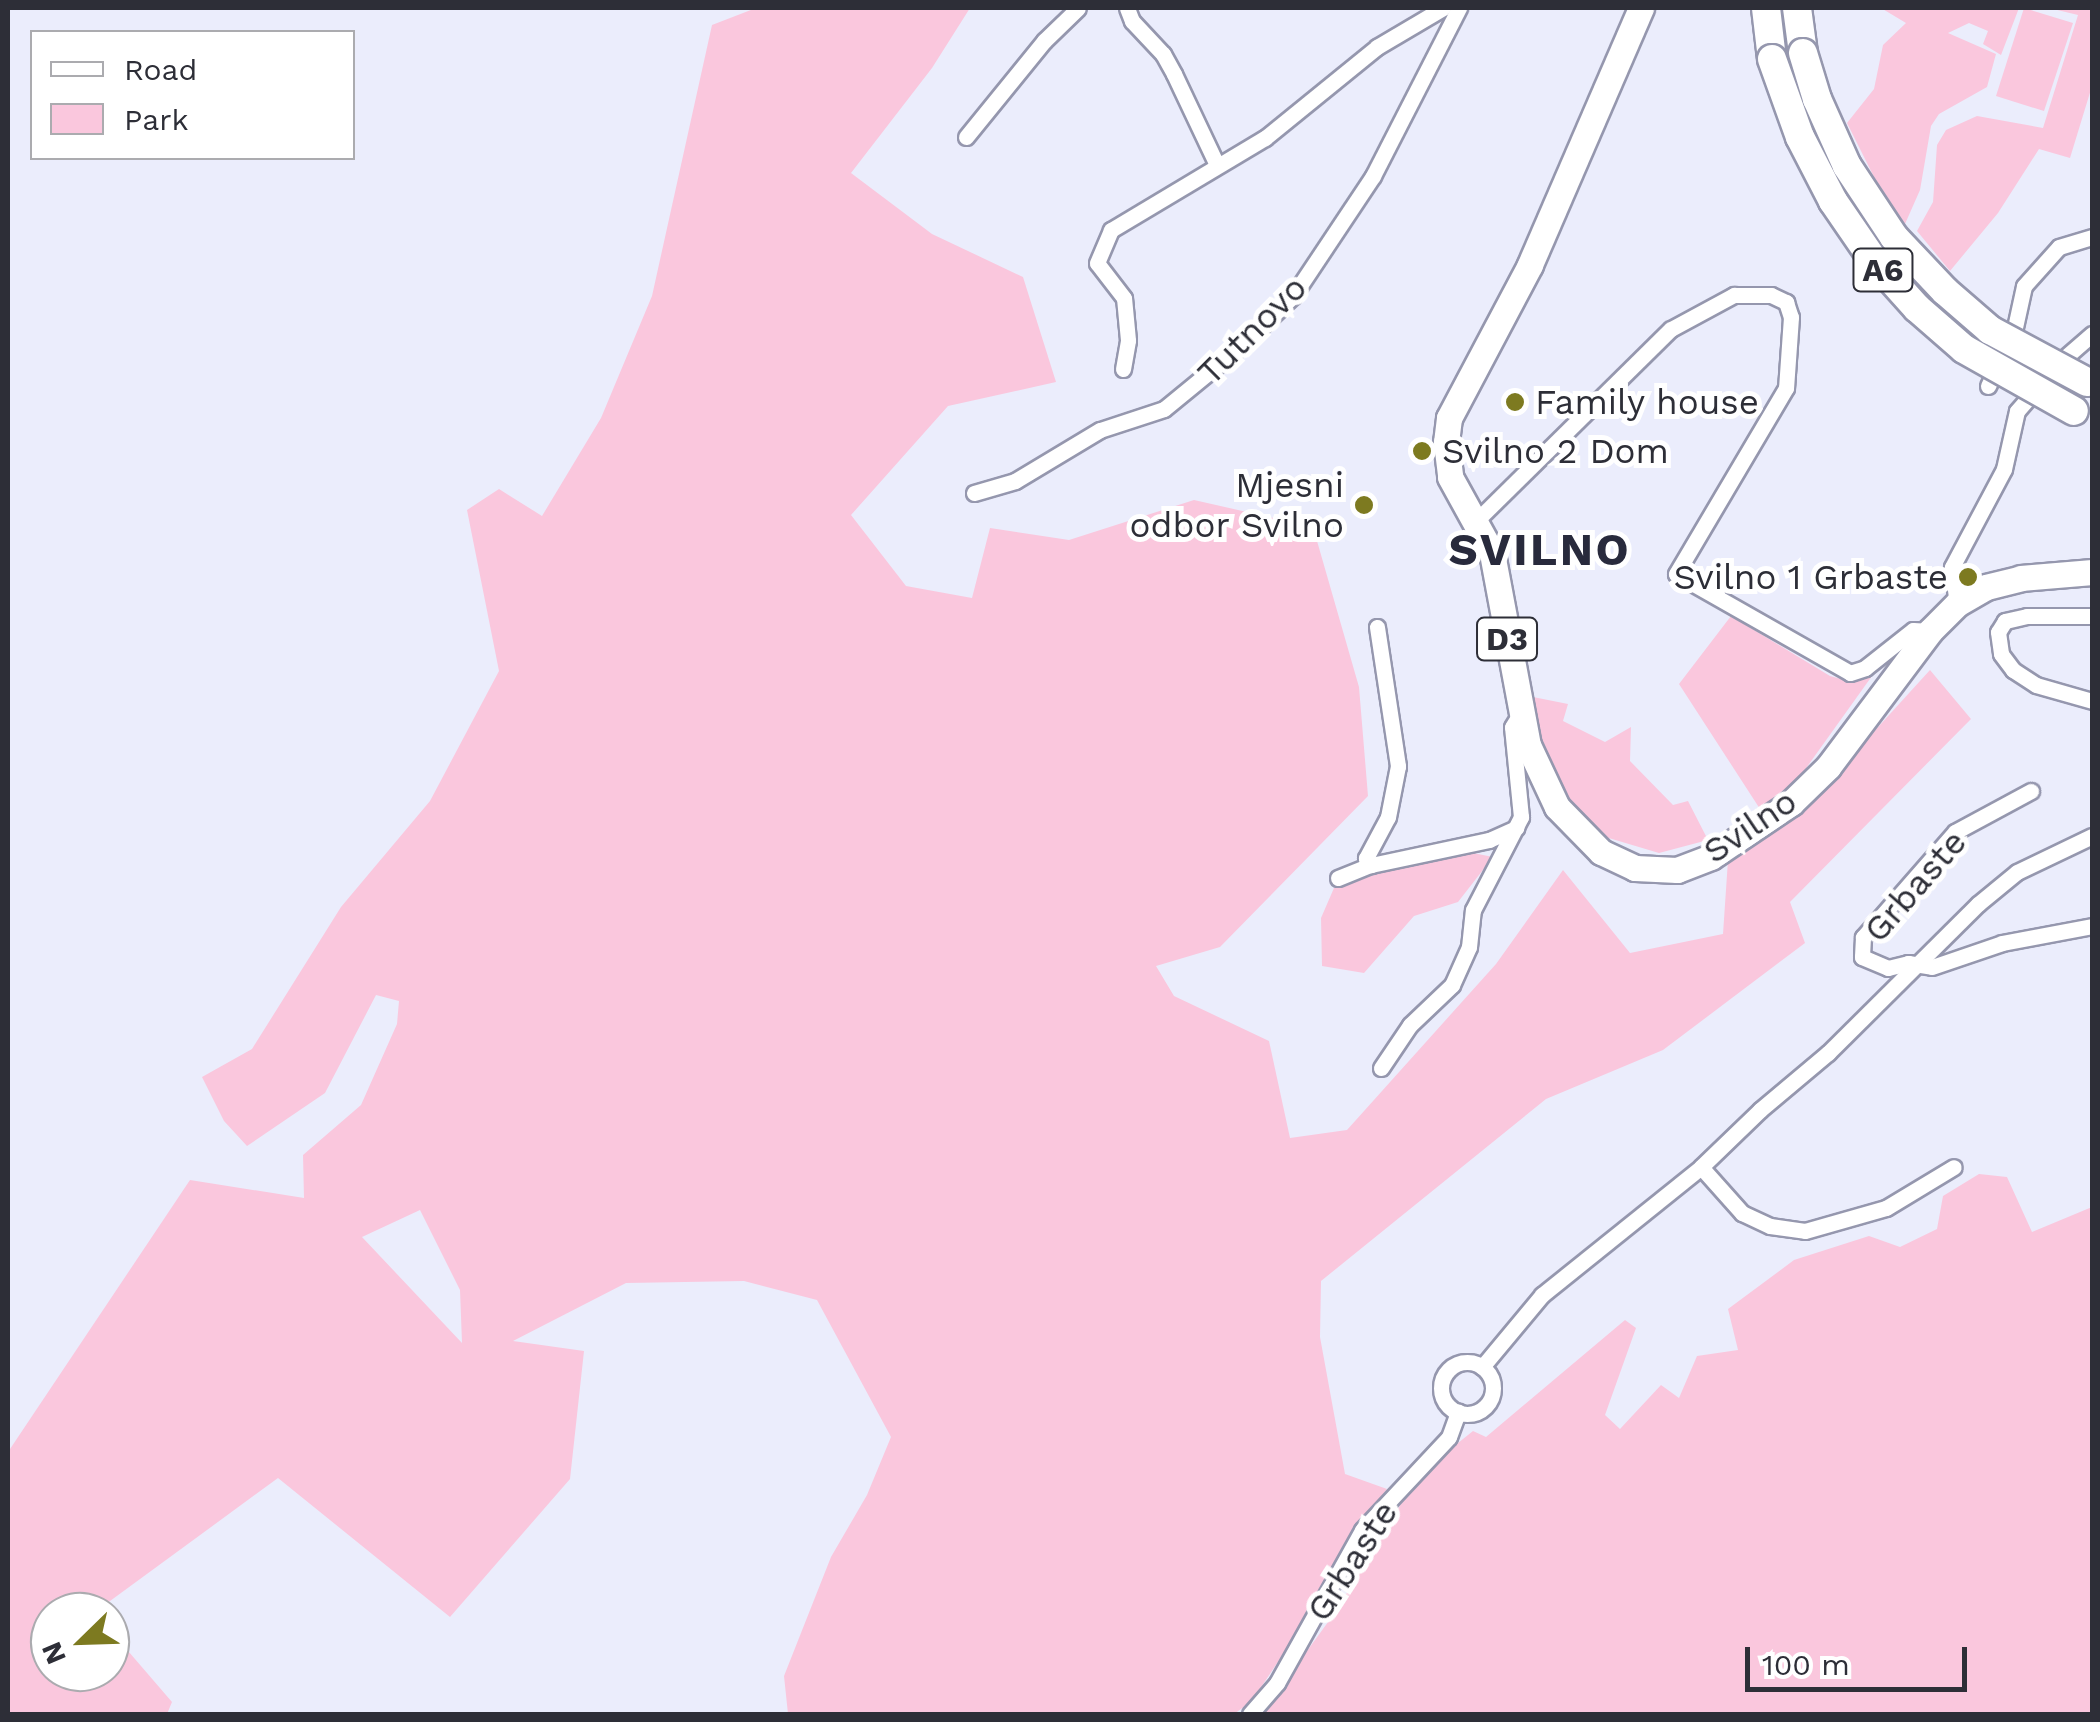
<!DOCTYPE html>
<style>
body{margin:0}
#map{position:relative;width:2100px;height:1722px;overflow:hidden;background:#ebedfc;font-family:"Work Sans",sans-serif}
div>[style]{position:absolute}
.green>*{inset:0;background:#fac7dd}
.roads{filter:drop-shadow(2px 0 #9597ae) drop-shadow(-2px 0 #9597ae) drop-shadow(0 2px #9597ae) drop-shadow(0 -2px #9597ae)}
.street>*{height:15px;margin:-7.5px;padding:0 7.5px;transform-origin:7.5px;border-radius:7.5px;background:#fff}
.street>.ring{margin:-7.5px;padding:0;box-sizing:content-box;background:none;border:15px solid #fff;border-radius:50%}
.primary>*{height:25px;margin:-12.5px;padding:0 12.5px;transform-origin:12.5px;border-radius:12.5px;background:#fff}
.highway>*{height:28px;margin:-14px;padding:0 14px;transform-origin:14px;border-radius:14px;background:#fff}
.bridges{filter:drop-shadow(2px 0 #9597ae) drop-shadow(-2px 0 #9597ae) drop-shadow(0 2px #9597ae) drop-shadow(0 -2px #9597ae)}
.highway-bridge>*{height:28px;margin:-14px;padding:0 14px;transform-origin:14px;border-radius:14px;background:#fff}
.dots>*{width:28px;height:28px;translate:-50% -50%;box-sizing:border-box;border:5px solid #fff;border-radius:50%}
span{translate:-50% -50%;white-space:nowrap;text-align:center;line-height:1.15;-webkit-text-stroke:10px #fff;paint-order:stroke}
.shield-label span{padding:2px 8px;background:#fff;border:2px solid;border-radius:8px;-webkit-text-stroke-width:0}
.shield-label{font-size:32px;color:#2d2e37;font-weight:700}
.street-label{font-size:35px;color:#2d2e37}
.poi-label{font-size:35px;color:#2d2e37}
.left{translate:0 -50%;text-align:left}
.right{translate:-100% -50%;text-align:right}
.district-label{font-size:45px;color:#282a3c;font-weight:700;letter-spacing:2.5px}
.frame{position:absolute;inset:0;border:10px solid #2d2e37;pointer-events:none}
.legend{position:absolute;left:30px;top:30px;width:325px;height:130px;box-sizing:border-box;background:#fff;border:2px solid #ababaf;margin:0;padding:12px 18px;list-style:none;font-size:30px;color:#2d2e37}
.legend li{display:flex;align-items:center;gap:20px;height:50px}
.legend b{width:50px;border:2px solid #ababaf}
.north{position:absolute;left:30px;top:1592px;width:100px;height:100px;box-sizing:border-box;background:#fff;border:2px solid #ababaf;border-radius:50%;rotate:247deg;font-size:28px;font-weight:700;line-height:40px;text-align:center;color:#2d2e37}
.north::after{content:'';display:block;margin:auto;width:35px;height:45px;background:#7d7a20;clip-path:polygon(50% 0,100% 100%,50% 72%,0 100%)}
.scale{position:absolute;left:1745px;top:1647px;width:222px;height:45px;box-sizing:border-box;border:5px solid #2d2e37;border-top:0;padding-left:12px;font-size:30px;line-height:35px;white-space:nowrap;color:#2d2e37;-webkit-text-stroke:8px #fff;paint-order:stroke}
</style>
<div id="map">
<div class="green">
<div style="clip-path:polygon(evenodd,756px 8px,970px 8px,932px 68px,851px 173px,932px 234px,1023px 277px,1056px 382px,948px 406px,851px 515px,906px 586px,972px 598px,990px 528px,1069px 540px,1194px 500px,1313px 527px,1359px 687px,1368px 796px,1220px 947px,1156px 966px,1174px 996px,1269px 1041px,1290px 1138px,1347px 1130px,1496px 964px,1563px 870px,1630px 953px,1723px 934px,1728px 860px,1799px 814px,1930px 670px,1971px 719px,1790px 902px,1805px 943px,1663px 1050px,1546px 1099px,1321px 1281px,1320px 1337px,1345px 1474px,1387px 1489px,1355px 1531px,1299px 1630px,1252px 1701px,1234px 1714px,788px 1714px,784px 1676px,831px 1557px,867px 1495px,891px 1437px,817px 1300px,744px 1281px,626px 1283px,513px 1341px,584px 1351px,570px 1479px,450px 1617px,278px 1478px,95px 1612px,50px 1612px,50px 1672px,110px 1672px,110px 1630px,172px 1702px,167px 1714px,8px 1714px,8px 1452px,190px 1180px,304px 1198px,303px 1155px,361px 1105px,397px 1024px,399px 1001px,376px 995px,325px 1093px,247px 1146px,224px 1121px,202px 1077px,252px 1049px,341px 907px,430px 801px,499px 671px,467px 510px,499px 489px,542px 516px,601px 418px,652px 296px,712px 25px,756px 8px,420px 1210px,460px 1290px,462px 1343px,362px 1237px,420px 1210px)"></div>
<div style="clip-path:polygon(1881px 8px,2019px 8px,2001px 55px,1983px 44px,1988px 31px,1969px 23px,1948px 33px,1996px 54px,1987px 87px,1939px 114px,1931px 126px,1920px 190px,1905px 224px,1874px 177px,1847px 123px,1874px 89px,1883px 45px,1906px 23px)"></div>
<div style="clip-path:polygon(2024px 8px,2073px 23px,2044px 111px,1996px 96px)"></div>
<div style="clip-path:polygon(2049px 8px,2092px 8px,2092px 86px,2070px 158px,2039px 149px,1998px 213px,1950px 271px,1917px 231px,1933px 202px,1937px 145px,1946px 130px,1977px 116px,2043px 128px,2078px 15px)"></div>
<div style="clip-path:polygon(1731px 616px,1830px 676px,1852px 682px,1872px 676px,1799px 778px,1760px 809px,1679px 684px)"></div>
<div style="clip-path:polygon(1533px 697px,1568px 704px,1563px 721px,1605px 742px,1631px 727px,1630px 761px,1673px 805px,1688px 801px,1708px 840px,1659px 853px,1602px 836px,1559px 787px,1534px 719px)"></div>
<div style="clip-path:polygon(1468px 852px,1493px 857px,1458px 902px,1414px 916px,1364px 973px,1322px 966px,1321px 918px,1334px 888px,1394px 868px)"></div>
<div style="clip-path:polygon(1979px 1174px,2007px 1177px,2032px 1232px,2092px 1207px,2092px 1714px,1261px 1714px,1339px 1607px,1379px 1534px,1407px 1496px,1458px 1443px,1473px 1431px,1486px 1437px,1625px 1320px,1636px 1328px,1605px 1415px,1620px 1429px,1661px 1385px,1679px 1398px,1697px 1356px,1738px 1350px,1728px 1309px,1794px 1260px,1869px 1236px,1900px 1247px,1937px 1229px,1943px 1196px)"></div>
</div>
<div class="roads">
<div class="street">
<div style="left:1127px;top:8px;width:14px;rotate:69deg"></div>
<div style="left:1132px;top:21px;width:45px;rotate:46.8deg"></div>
<div style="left:1163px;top:54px;width:23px;rotate:61deg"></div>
<div style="left:1174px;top:74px;width:101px;rotate:64.7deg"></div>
<div style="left:966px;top:137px;width:124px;rotate:-50.9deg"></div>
<div style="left:1044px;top:41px;width:47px;rotate:-44.1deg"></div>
<div style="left:1123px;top:369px;width:29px;rotate:-80deg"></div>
<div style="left:1128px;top:340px;width:42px;rotate:-95.4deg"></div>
<div style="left:1124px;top:298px;width:44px;rotate:-127.6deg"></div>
<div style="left:1097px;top:263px;width:36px;rotate:-67deg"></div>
<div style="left:1111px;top:230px;width:179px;rotate:-30.9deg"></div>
<div style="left:1265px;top:138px;width:144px;rotate:-39.1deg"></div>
<div style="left:1377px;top:47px;width:77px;rotate:-30.6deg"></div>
<div style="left:1988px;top:386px;width:60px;rotate:-64.3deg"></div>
<div style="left:2014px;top:332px;width:47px;rotate:-77.7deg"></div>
<div style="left:2024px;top:286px;width:52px;rotate:-48.1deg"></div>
<div style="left:2059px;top:247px;width:34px;rotate:-17deg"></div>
<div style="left:974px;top:493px;width:43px;rotate:-16.3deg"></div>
<div style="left:1015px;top:481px;width:99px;rotate:-31deg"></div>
<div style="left:1100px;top:430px;width:67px;rotate:-18.2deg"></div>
<div style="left:1164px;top:409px;width:99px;rotate:-39.3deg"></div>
<div style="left:1241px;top:346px;width:72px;rotate:-43.9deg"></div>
<div style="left:1293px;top:296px;width:144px;rotate:-56.3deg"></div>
<div style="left:1373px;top:176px;width:189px;rotate:-62.9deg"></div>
<div style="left:1474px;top:523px;width:276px;rotate:-44.6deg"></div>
<div style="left:1671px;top:329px;width:72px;rotate:-28.4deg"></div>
<div style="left:1734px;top:295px;width:37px"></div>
<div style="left:1771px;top:295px;width:17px;rotate:25deg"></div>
<div style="left:1786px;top:302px;width:16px;rotate:72deg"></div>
<div style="left:1791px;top:317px;width:71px;rotate:94deg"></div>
<div style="left:1786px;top:388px;width:216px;rotate:120.6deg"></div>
<div style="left:1676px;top:574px;width:200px;rotate:29.6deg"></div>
<div style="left:1850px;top:673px;width:16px;rotate:-18deg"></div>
<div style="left:1865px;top:668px;width:61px;rotate:-38.4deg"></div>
<div style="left:1913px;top:630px;width:17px;rotate:3deg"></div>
<div style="left:1957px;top:604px;width:37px;rotate:-98deg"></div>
<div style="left:1952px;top:567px;width:111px;rotate:-62deg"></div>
<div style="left:2004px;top:469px;width:59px;rotate:-77.4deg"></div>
<div style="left:2017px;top:411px;width:67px;rotate:-48.7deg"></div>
<div style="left:2061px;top:361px;width:41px;rotate:-41.1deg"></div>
<div style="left:2092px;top:616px;width:65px;rotate:180deg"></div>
<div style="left:2027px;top:616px;width:23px;rotate:167deg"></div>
<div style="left:2005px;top:621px;width:13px;rotate:122deg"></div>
<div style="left:1998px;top:632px;width:22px;rotate:82deg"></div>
<div style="left:2001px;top:654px;width:20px;rotate:53deg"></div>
<div style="left:2013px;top:670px;width:27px;rotate:33deg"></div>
<div style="left:2036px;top:685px;width:58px;rotate:15.9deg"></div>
<div style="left:1377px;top:627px;width:141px;rotate:81.4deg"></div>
<div style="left:1398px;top:766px;width:52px;rotate:101.1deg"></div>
<div style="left:1388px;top:817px;width:47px;rotate:118.2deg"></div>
<div style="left:1366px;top:858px;width:9px;rotate:54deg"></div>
<div style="left:1371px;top:865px;width:121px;rotate:-12deg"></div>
<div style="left:1489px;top:840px;width:30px;rotate:-24deg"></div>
<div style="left:2031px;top:791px;width:86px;rotate:151.7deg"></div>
<div style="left:1955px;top:832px;width:140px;rotate:131.2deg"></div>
<div style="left:1863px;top:937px;width:20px;rotate:93deg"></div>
<div style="left:1862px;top:957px;width:28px;rotate:23deg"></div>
<div style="left:1888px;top:968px;width:21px;rotate:-14deg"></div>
<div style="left:1908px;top:963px;width:24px;rotate:9deg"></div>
<div style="left:1932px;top:967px;width:74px;rotate:-18.9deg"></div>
<div style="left:2002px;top:943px;width:92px;rotate:-10.7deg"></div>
<div style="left:1338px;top:878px;width:35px;rotate:-22deg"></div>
<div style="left:1381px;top:1068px;width:52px;rotate:-56deg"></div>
<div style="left:1410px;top:1025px;width:58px;rotate:-43.6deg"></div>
<div style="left:1452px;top:985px;width:42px;rotate:-65.9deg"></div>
<div style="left:1469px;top:947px;width:37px;rotate:-84deg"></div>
<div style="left:1473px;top:910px;width:105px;rotate:-62.7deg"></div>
<div style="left:1521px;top:817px;width:90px;rotate:-95.7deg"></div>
<div style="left:1512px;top:727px;width:15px;rotate:-58deg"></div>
<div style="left:1701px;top:1167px;width:62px;rotate:48.3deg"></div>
<div style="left:1742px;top:1213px;width:31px;rotate:25deg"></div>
<div style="left:1770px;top:1226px;width:35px;rotate:8deg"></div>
<div style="left:1805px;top:1231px;width:84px;rotate:-15.9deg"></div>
<div style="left:1886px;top:1208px;width:79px;rotate:-31.1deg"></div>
<div class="ring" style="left:1441px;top:1362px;width:37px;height:37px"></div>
<div style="left:1482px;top:1367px;width:94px;rotate:-50.2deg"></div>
<div style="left:1542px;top:1295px;width:204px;rotate:-38.8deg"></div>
<div style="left:1701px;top:1167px;width:82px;rotate:-44deg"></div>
<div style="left:1760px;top:1110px;width:89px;rotate:-40deg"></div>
<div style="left:1828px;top:1053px;width:211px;rotate:-44.8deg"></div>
<div style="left:1978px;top:904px;width:50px;rotate:-39.4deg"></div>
<div style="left:2017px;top:872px;width:83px;rotate:-25.6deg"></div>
<div style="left:1250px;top:1714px;width:41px;rotate:-48.9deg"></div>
<div style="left:1277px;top:1683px;width:175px;rotate:-60.9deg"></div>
<div style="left:1362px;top:1530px;width:127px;rotate:-46.9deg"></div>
<div style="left:1449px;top:1437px;width:27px;rotate:-70deg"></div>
</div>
<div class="primary">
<div style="left:1641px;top:8px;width:280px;rotate:113.4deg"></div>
<div style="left:1530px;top:265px;width:173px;rotate:117.9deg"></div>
<div style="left:1449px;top:418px;width:24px;rotate:97deg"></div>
<div style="left:1446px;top:442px;width:35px;rotate:83deg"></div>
<div style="left:1450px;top:477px;width:87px;rotate:61.1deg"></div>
<div style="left:1492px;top:553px;width:195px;rotate:79.4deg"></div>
<div style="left:1528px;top:745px;width:68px;rotate:64.9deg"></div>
<div style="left:1557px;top:807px;width:63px;rotate:45.6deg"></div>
<div style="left:1601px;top:852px;width:38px;rotate:25deg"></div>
<div style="left:1635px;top:868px;width:42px;rotate:2.7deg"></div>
<div style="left:1677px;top:870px;width:36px;rotate:-21deg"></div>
<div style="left:1711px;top:857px;width:97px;rotate:-34deg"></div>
<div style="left:1791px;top:803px;width:52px;rotate:-44.2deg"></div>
<div style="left:1828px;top:767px;width:170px;rotate:-53.1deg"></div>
<div style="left:1930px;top:631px;width:38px;rotate:-45deg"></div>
<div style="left:1957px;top:604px;width:34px;rotate:-30deg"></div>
<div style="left:1986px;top:587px;width:36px;rotate:-14deg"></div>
<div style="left:2021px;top:578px;width:71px;rotate:-4.8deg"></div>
</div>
<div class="highway">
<div style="left:1766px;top:8px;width:51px;rotate:83.3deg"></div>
<div style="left:1797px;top:8px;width:45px;rotate:82.4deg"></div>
</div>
</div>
<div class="bridges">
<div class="highway-bridge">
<div style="left:1803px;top:53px;width:48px;rotate:73.1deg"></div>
<div style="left:1817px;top:99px;width:73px;rotate:65.9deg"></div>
<div style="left:1847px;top:166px;width:85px;rotate:56.5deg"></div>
<div style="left:1894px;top:237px;width:74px;rotate:46.6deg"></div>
<div style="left:1945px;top:291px;width:60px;rotate:40.9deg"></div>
<div style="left:1990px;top:330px;width:110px;rotate:28.2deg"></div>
<div style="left:1772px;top:59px;width:83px;rotate:70.3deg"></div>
<div style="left:1800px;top:137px;width:72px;rotate:62.7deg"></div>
<div style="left:1833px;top:201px;width:69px;rotate:55.6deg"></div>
<div style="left:1872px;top:258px;width:67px;rotate:48deg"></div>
<div style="left:1917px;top:308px;width:62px;rotate:41.1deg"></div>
<div style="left:1964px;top:349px;width:126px;rotate:29.4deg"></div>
</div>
</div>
<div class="dots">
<div style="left:1515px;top:402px;background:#7d7a20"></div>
<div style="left:1422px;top:451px;background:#7d7a20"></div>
<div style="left:1364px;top:505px;background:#7d7a20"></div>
<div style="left:1968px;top:577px;background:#7d7a20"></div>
</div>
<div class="shield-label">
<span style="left:1883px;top:270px">A6</span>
<span style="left:1507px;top:639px">D3</span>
</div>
<div class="street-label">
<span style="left:1252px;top:330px;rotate:-45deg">Tutnovo</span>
<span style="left:1750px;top:826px;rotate:-34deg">Svilno</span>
<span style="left:1915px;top:886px;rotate:-49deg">Grbaste</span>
<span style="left:1352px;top:1561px;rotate:-57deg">Grbaste</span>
</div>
<div class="poi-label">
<span class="left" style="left:1535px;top:402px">Family house</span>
<span class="left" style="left:1442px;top:451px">Svilno 2 Dom</span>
<span class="right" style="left:1344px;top:505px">Mjesni<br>odbor Svilno</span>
<span class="right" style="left:1948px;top:577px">Svilno 1 Grbaste</span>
</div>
<div class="district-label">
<span style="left:1540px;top:550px">SVILNO</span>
</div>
<div class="frame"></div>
<ul class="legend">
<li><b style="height:12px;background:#fff"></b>Road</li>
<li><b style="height:28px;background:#fac7dd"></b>Park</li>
</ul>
<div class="north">N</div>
<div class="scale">100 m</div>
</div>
